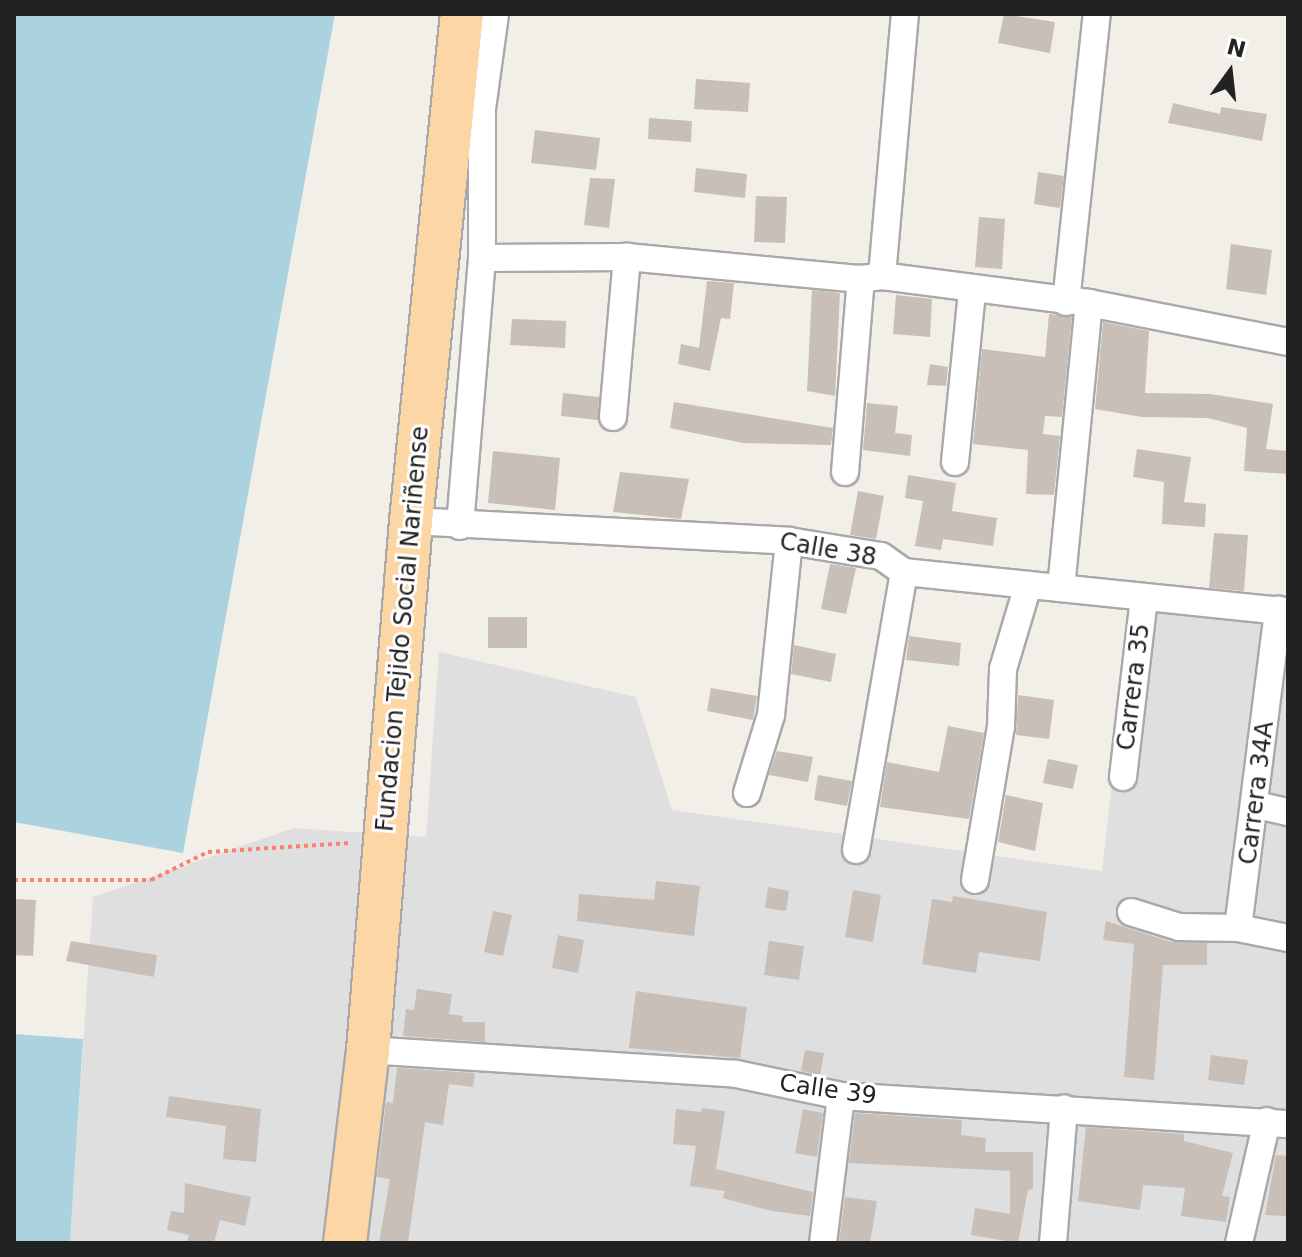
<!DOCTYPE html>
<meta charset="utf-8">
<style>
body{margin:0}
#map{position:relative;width:1302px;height:1257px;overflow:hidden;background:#f2efe9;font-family:"DejaVu Sans",sans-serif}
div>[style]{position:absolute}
.residential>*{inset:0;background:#e0dfdf}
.water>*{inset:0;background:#aad3df}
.building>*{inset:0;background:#c7bfb8}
.path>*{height:4px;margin-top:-2px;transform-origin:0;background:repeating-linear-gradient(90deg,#fa8072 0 4px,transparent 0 8px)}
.roads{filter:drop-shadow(2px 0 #a9a9a9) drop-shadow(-2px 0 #a9a9a9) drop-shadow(0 2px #a9a9a9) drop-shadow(0 -2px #a9a9a9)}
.street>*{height:26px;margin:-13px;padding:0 13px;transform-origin:13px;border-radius:13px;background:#fff}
.primary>*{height:42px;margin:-21px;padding:0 21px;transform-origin:21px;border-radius:21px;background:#fcd6a4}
span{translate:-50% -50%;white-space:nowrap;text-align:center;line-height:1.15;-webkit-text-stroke:6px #fff;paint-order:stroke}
.street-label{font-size:24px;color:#222}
.frame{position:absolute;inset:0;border:16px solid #222;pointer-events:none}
.north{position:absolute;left:1190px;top:32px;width:80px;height:80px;-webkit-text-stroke:6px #fff;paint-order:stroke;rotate:15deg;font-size:22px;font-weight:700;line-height:32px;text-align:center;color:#222}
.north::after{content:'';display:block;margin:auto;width:28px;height:36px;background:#222;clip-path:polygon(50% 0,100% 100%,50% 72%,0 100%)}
</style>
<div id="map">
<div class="residential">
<div style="clip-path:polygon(1134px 589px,1288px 604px,1288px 1243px,70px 1243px,93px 897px,294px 828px,426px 837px,439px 652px,636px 697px,672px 810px,1102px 871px)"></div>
</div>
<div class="water">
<div style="clip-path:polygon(14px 14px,335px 14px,183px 853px,14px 822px)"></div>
<div style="clip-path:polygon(14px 1034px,83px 1039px,70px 1243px,14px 1243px)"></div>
</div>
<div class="building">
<div style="clip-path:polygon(1004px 14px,1055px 22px,1050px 53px,998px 43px)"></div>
<div style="clip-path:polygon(696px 79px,750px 83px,748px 112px,694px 109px)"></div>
<div style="clip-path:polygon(1173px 103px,1220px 114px,1221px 107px,1267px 114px,1262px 141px,1168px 123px)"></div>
<div style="clip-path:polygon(649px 118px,692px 121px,691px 142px,648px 139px)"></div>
<div style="clip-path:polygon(535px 130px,600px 138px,596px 170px,531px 163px)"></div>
<div style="clip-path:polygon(696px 168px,747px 174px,745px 198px,694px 192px)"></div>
<div style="clip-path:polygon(1038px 172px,1064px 176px,1060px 208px,1034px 204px)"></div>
<div style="clip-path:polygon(590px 178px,615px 179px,609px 228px,584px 225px)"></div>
<div style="clip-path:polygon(756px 196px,787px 197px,785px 243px,754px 242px)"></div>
<div style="clip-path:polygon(979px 217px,1005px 219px,1002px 269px,975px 267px)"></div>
<div style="clip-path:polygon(1231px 244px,1272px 250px,1266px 295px,1226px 289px)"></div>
<div style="clip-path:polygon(707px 281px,734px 283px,730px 319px,721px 318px,710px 371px,678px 364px,681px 344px,699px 348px)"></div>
<div style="clip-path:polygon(812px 290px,840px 293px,835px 396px,807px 391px)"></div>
<div style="clip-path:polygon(896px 295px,932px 299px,930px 337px,893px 334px)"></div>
<div style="clip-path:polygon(1049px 314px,1072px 317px,1062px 417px,1045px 416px,1043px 434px,1060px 436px,1054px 495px,1026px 494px,1028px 450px,973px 444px,982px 349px,1045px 357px)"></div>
<div style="clip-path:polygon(512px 319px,566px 321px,565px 348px,510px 345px)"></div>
<div style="clip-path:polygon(1103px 322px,1149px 331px,1145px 393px,1210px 394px,1273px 404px,1266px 449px,1288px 451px,1288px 474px,1244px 471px,1247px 428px,1208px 418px,1142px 417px,1095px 409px)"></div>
<div style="clip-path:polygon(930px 364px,948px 367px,946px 386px,927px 385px)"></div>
<div style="clip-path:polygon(563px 393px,599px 397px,598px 420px,561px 416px)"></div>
<div style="clip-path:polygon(674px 402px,833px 428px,831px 445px,743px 443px,670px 428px)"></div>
<div style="clip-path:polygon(867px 403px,898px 406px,895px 433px,912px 435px,910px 456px,863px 450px)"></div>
<div style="clip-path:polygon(1137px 449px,1191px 457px,1184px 502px,1206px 504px,1205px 527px,1162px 524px,1164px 482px,1133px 477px)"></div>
<div style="clip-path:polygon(493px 451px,560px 458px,555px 510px,488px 503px)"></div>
<div style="clip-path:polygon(620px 472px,689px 479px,681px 519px,613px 512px)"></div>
<div style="clip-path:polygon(908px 475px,956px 483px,952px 511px,997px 518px,993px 546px,943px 539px,941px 550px,915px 546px,923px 501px,905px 498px)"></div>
<div style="clip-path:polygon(858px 491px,884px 496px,876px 539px,850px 535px)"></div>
<div style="clip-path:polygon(1214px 533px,1248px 535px,1244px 591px,1209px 588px)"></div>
<div style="clip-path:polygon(830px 564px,856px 568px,846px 614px,821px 609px)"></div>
<div style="clip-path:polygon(488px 617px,527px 617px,527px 648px,488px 648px)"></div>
<div style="clip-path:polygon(909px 636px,961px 643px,959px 666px,906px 660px)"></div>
<div style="clip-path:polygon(794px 645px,836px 654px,831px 682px,791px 674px)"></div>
<div style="clip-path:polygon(711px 688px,757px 696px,753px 720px,707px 711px)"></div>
<div style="clip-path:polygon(1018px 695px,1054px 700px,1049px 739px,1016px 735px)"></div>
<div style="clip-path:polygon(948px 726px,984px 733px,969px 819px,880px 807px,887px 762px,939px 772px)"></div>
<div style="clip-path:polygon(777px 751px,813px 757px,808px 782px,769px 775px)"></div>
<div style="clip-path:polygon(1048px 759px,1078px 765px,1073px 789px,1043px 783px)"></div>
<div style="clip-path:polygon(818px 775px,852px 781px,847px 806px,814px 800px)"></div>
<div style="clip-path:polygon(1006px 795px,1043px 803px,1035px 851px,998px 842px)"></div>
<div style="clip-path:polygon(656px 881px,700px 886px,694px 936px,577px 921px,579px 894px,654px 900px)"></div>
<div style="clip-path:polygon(768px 887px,789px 891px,786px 911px,765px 908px)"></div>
<div style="clip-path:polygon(853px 890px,881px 895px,873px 942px,845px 937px)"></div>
<div style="clip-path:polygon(953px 896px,1047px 912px,1040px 961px,979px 952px,976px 973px,922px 964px,932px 899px,952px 902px)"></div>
<div style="clip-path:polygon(14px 899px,36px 900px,33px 956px,14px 955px)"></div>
<div style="clip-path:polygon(493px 911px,512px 915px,503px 956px,484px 952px)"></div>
<div style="clip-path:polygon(1106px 921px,1171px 942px,1207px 943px,1207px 965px,1163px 965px,1154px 1080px,1124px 1077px,1134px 944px,1103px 940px)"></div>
<div style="clip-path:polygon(558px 935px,584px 940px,578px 973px,552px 968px)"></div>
<div style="clip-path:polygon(71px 941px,157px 955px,154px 977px,66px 961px)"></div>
<div style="clip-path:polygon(769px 941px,804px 946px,799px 980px,764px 975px)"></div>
<div style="clip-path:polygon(417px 989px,452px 994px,449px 1014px,463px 1016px,462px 1022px,485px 1022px,485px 1042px,403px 1036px,406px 1009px,414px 1010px)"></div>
<div style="clip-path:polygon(636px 991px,747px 1007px,740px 1058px,629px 1048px)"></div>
<div style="clip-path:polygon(805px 1050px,824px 1053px,820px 1075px,801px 1071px)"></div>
<div style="clip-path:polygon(1211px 1055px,1248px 1060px,1244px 1085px,1208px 1080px)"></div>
<div style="clip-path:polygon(397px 1068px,475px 1073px,473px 1087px,449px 1084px,443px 1125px,425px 1122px,408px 1243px,379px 1243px,390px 1179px,377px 1177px,386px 1102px,393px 1103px)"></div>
<div style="clip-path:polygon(169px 1096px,261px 1109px,256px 1162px,223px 1159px,226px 1126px,166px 1117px)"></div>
<div style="clip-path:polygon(702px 1108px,725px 1111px,716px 1169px,813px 1192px,810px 1216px,772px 1211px,723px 1198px,725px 1191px,690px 1186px,696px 1146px,673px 1144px,676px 1109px,701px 1112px)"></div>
<div style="clip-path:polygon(803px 1109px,823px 1113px,817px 1157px,795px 1153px)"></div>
<div style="clip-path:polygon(855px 1113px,962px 1120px,961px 1135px,986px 1138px,985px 1152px,1033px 1152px,1033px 1189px,1028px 1190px,1018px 1243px,971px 1235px,975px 1208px,1010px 1214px,1010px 1171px,849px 1163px)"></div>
<div style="clip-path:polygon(1086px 1127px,1184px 1134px,1184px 1141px,1233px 1153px,1222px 1196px,1230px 1197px,1226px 1222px,1181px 1216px,1185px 1188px,1143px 1185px,1140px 1210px,1078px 1201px)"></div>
<div style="clip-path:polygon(1276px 1155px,1288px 1156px,1288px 1216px,1265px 1215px)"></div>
<div style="clip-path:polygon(185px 1183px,251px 1197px,245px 1226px,220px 1220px,214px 1243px,187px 1243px,189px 1235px,167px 1230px,171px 1211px,184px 1213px)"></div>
<div style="clip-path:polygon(845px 1197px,877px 1201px,870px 1243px,839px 1243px)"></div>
</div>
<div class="path">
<div style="left:14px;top:880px;width:137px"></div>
<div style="left:151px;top:880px;width:64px;rotate:-26.2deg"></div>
<div style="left:208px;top:852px;width:143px;rotate:-3.6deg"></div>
</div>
<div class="roads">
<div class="street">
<div style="left:482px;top:258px;width:145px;rotate:-0.4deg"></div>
<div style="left:627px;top:257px;width:235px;rotate:5.4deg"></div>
<div style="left:861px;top:279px;width:21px;rotate:-8deg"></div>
<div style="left:882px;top:276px;width:209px;rotate:7.4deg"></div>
<div style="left:1089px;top:303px;width:203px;rotate:11.1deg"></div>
<div style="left:882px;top:276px;width:263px;rotate:-85deg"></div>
<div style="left:1066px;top:302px;width:290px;rotate:-83.9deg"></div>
<div style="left:613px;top:417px;width:161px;rotate:-85deg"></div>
<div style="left:955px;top:462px;width:172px;rotate:-84.3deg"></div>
<div style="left:845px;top:472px;width:194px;rotate:-85.3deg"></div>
<div style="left:411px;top:521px;width:379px;rotate:3deg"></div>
<div style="left:789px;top:541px;width:93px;rotate:9.3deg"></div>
<div style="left:881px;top:556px;width:28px;rotate:35deg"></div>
<div style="left:904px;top:572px;width:386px;rotate:5.9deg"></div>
<div style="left:460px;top:526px;width:269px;rotate:-85.3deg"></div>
<div style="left:482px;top:258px;width:149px;rotate:-90deg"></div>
<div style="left:482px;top:109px;width:96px;rotate:-82.2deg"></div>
<div style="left:1061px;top:588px;width:286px;rotate:-84.4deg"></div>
<div style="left:1123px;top:777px;width:181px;rotate:-83.3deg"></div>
<div style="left:747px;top:793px;width:82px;rotate:-72.9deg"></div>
<div style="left:771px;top:715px;width:175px;rotate:-84.1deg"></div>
<div style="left:1257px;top:805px;width:32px;rotate:13deg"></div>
<div style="left:856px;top:850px;width:282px;rotate:-80.2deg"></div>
<div style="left:975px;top:880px;width:155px;rotate:-80.4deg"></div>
<div style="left:1001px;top:727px;width:58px;rotate:-88deg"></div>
<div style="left:1003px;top:669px;width:88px;rotate:-73.4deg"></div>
<div style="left:1131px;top:912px;width:50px;rotate:17.4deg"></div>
<div style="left:1179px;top:927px;width:59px;rotate:1deg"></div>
<div style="left:1238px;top:928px;width:51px;rotate:11.3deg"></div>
<div style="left:1238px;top:928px;width:321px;rotate:-82.8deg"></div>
<div style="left:368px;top:1050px;width:369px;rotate:3.7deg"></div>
<div style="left:736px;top:1074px;width:107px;rotate:11.8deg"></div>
<div style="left:841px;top:1096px;width:448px;rotate:3.6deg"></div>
<div style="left:823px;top:1243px;width:148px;rotate:-83deg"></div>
<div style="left:1053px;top:1243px;width:135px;rotate:-85.3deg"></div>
<div style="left:1239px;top:1243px;width:125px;rotate:-77.1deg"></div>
</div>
<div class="primary">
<div style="left:345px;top:1243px;width:194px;rotate:-83.2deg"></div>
<div style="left:368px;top:1050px;width:531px;rotate:-85.35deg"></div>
<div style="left:411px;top:521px;width:510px;rotate:-84.26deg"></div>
</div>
</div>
<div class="street-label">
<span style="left:828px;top:550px;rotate:10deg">Calle 38</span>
<span style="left:403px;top:629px;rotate:-85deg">Fundacion Tejido Social Nariñense</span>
<span style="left:1134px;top:687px;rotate:-83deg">Carrera 35</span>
<span style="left:1257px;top:793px;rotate:-83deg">Carrera 34A</span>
<span style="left:828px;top:1090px;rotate:8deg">Calle 39</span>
</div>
<div class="frame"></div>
<div class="north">N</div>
</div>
